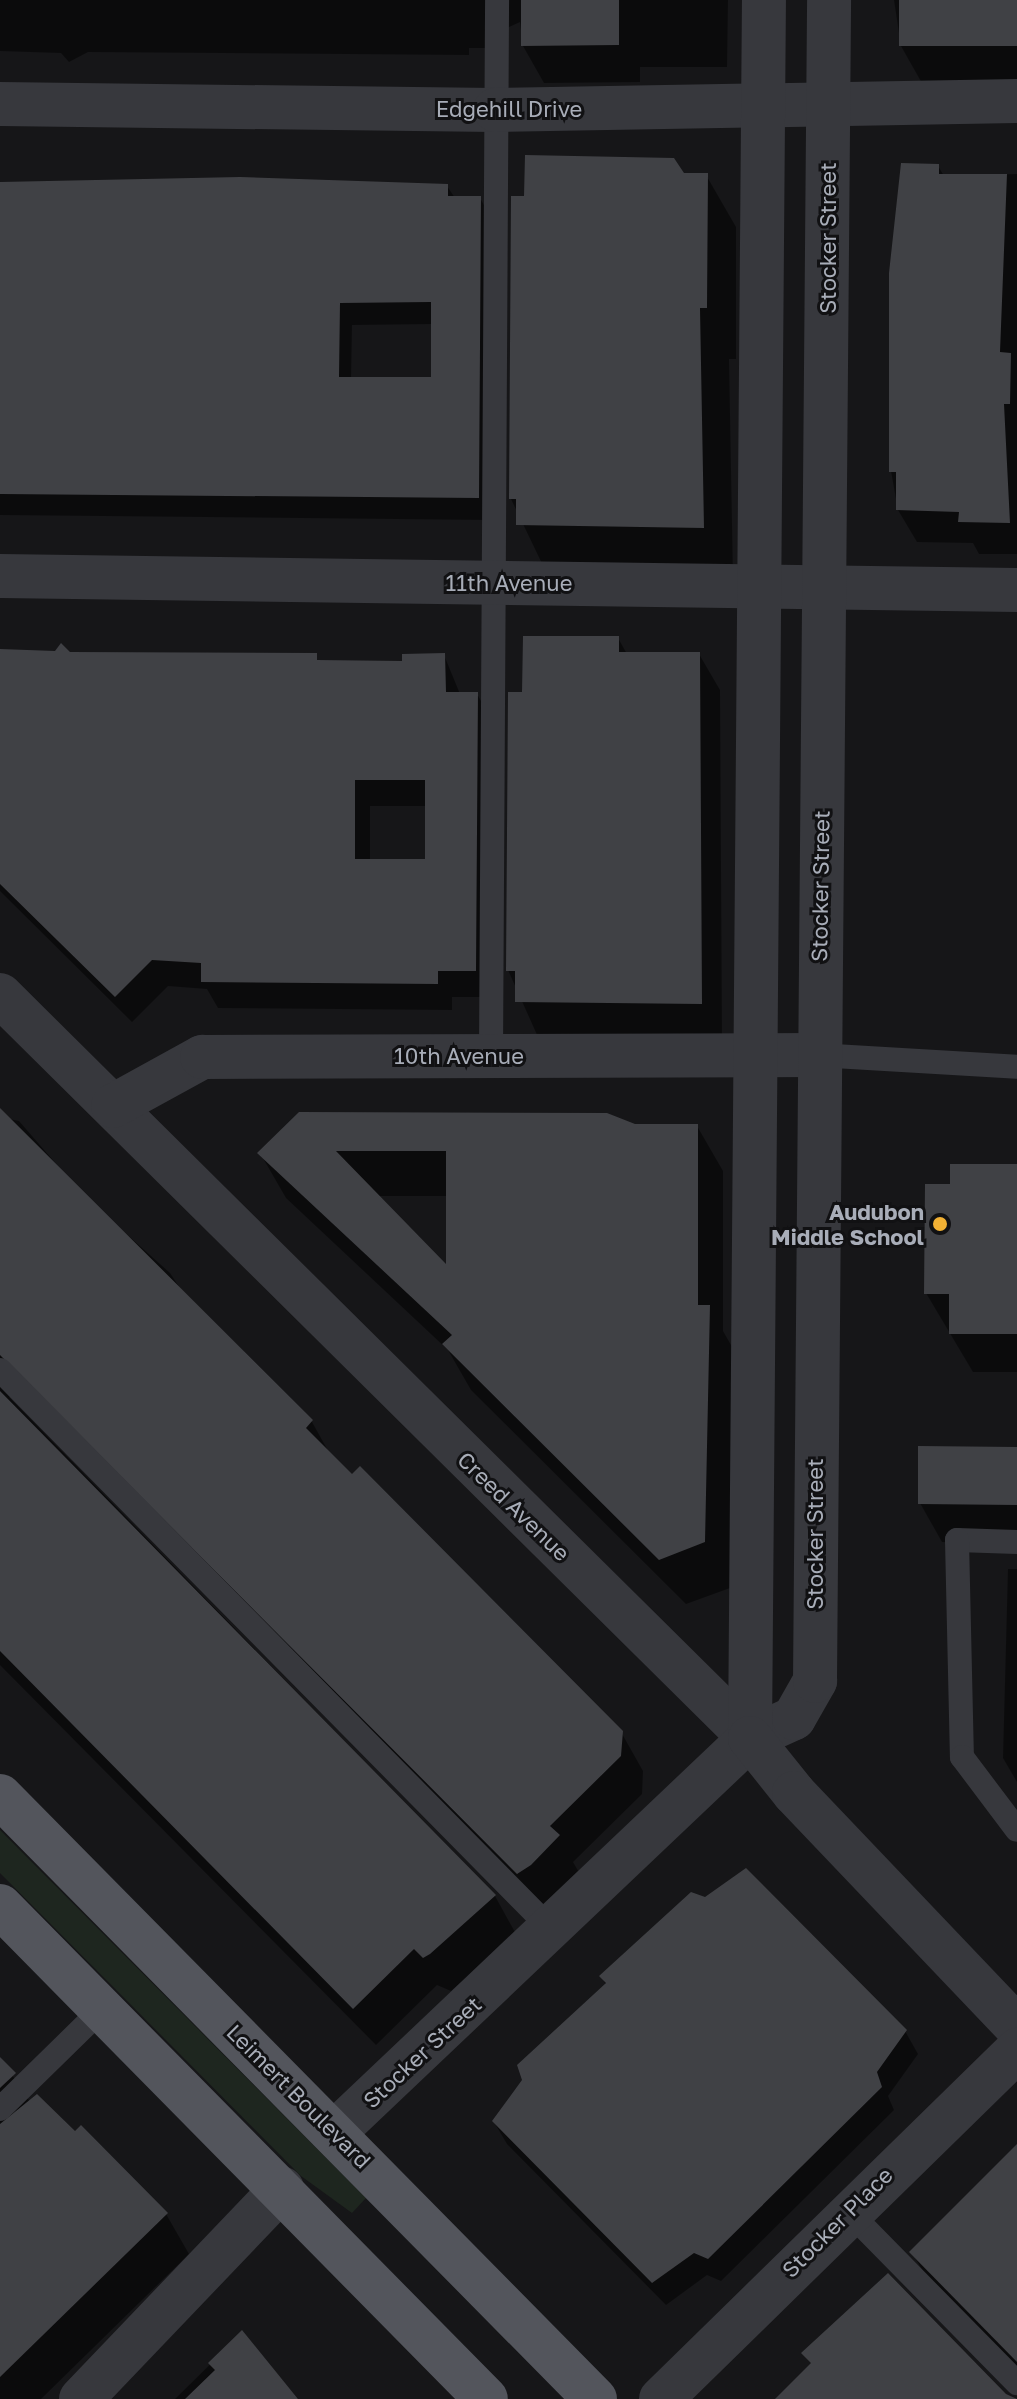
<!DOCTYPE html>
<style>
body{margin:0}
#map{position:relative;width:1017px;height:2399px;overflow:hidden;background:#161618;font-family:"Golos Text",sans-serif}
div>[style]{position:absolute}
.green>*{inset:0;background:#1e261f}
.shadow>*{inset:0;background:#0007}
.building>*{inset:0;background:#404145}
.service>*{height:24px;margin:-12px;padding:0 12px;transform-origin:12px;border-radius:12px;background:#37383d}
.minor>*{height:44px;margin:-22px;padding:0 22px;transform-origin:22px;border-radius:22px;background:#37383d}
.tertiary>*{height:44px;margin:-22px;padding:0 22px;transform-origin:22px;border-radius:22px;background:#37383d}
.primary>*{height:44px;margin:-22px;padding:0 22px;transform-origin:22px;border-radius:22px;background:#53555c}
.dots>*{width:22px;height:22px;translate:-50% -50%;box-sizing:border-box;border:4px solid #111113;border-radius:50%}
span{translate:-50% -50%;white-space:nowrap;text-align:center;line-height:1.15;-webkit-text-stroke:6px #111113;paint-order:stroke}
.street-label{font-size:22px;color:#a8adb8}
.poi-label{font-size:22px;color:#a8adb8;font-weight:700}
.right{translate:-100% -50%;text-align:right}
</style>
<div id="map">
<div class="green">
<div style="clip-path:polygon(0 1830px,366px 2198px,352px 2213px,301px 2176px,0 1873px)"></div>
</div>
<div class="shadow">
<div style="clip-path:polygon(0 0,728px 0,727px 67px,640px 67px,640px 82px,544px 83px,523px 46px,520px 22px,505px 29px,503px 48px,469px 48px,469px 55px,88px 52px,69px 62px,61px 53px,0 51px)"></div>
<div style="clip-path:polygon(894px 0,1017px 0,1017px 85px,923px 85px,901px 46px)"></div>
<div style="clip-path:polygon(938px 166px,944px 176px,1017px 174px,1017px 554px,979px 554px,973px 543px,917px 542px,898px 510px,891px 471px)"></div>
<div style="clip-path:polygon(706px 175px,736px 227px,736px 359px,729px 359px,733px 579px,548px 576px,511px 499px)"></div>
<div style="clip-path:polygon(evenodd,0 183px,447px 186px,455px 198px,480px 198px,493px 221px,491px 520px,0 515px,0 183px,433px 324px,433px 379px,351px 379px,352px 325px,433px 324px)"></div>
<div style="clip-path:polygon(618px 638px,627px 654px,699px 654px,720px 690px,722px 1040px,538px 1037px,508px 970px,524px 694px)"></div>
<div style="clip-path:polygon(evenodd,0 650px,404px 663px,444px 655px,460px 694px,477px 694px,492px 720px,491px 997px,452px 997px,452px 1010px,218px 1008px,207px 989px,168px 986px,132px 1022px,0 891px,0 650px,370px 806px,427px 806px,427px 861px,370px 861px,370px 806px)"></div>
<div style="clip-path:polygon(0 1117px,19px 1121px,84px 1196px,170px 1273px,195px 1311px,312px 1422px,331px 1456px,621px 1732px,643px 1771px,642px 1794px,573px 1862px,580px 1874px,540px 1910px,34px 1396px,9px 1397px,495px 1896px,516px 1934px,451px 1991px,437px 1985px,376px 2045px,0 1665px)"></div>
<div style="clip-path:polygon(evenodd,635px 1126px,697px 1126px,723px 1171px,723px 1331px,735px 1352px,730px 1588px,686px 1604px,471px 1390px,448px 1350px,286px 1198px,260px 1153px,635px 1126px,377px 1196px,448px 1196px,448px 1269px,377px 1196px)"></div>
<div style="clip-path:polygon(1017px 1166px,1017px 1372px,973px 1372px,926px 1293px,952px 1186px)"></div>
<div style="clip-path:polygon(1017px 1449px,1017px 1543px,942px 1542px,920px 1503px)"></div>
<div style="clip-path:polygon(1008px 1569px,1017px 1569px,1017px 1782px,1003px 1758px)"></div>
<div style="clip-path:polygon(601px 1976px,905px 2031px,918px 2054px,888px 2096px,894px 2110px,721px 2281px,707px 2275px,666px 2305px,507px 2144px,494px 2122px,606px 1985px)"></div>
<div style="clip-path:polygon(0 2057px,30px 2102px,166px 2214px,189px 2254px,41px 2399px,0 2399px)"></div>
<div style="clip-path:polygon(1017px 2157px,1017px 2376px,935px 2293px,912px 2252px)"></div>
<div style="clip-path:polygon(242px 2333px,298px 2399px,175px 2399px)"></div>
</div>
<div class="building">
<div style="clip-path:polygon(521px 0,619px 0,619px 45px,521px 46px)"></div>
<div style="clip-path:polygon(899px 0,1017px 0,1017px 46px,899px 46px)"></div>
<div style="clip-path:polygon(525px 155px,674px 158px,684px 173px,708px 173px,707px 308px,700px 308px,704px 528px,516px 525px,516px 499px,509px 499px,511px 196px,524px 196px)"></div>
<div style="clip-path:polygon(901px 163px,939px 164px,939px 174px,1007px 174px,1000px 352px,1011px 353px,1010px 404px,1004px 404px,1010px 523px,958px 522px,959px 512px,896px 510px,896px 472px,889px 472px,889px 273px)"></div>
<div style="clip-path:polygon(evenodd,240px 177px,448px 184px,448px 196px,481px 196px,479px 498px,0 494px,0 182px,240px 177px,431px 302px,431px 377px,339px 377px,340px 303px,431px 302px)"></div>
<div style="clip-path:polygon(523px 636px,619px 636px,619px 652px,700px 652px,702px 1004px,515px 1002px,515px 971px,506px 971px,508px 692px,522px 692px)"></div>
<div style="clip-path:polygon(evenodd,61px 643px,70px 652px,317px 653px,317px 660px,402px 661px,402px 654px,445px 653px,446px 692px,478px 692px,476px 971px,438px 971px,438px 984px,201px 982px,201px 963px,152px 960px,115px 997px,0 884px,0 649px,55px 651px,61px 643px,355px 780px,425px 780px,425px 859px,355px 859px,355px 780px)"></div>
<div style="clip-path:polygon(0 1108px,313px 1420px,306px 1428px,352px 1474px,360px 1466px,623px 1731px,621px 1756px,550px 1826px,560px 1835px,531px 1865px,517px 1874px,0 1355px)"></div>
<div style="clip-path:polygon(evenodd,299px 1112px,607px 1113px,635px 1124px,698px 1124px,698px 1305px,710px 1305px,705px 1542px,659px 1560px,442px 1344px,452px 1335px,257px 1153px,299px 1112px,336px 1151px,446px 1151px,446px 1264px,336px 1151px)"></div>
<div style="clip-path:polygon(950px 1164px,1017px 1164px,1017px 1334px,949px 1334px,949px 1294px,924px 1294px,925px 1184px,950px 1184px)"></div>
<div style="clip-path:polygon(0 1391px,496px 1895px,430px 1954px,423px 1958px,414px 1949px,353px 2009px,0 1651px)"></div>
<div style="clip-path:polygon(918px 1446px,1017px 1447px,1017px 1505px,918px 1504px)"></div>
<div style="clip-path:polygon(746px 1868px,907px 2030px,877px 2072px,882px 2087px,708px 2259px,694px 2253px,652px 2283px,492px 2121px,522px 2080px,517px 2065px,606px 1983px,599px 1976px,691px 1892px,705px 1897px)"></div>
<div style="clip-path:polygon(0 2057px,16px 2073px,0 2088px)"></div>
<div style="clip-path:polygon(37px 2094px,75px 2131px,81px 2125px,168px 2213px,0 2377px,0 2124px)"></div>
<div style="clip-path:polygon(1017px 2144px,1017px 2362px,909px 2252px)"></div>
<div style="clip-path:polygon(888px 2273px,1006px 2394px,1017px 2399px,775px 2399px,811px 2363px,801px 2353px)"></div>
<div style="clip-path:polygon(242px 2330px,298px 2399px,185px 2399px,215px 2370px,208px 2363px)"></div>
</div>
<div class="service">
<div style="left:491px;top:1055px;width:1055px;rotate:-89.67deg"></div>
<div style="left:817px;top:1055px;width:200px;rotate:3.4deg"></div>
<div style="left:0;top:1370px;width:788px;rotate:45.41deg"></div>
<div style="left:1017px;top:1542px;width:60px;rotate:-178.1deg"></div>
<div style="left:957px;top:1540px;width:217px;rotate:88.7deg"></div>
<div style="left:962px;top:1757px;width:91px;rotate:53deg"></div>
<div style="left:0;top:2109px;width:143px;rotate:-44.4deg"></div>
<div style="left:847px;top:2210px;width:243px;rotate:45.5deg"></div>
</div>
<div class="minor">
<div style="left:0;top:104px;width:495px;rotate:0.7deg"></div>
<div style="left:495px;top:110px;width:522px;rotate:-0.99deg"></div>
<div style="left:0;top:576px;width:1017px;rotate:0.79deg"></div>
<div style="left:0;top:995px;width:1056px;rotate:44.73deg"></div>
<div style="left:750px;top:1738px;width:572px;rotate:136.49deg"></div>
<div style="left:113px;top:1106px;width:102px;rotate:-28.8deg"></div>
<div style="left:202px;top:1057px;width:615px;rotate:-0.19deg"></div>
<div style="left:81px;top:2399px;width:291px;rotate:-46.3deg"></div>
</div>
<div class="tertiary">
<div style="left:750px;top:1738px;width:48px;rotate:-24.4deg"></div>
<div style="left:794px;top:1718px;width:43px;rotate:-60.4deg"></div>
<div style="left:815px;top:1681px;width:1681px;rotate:-89.52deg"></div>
<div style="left:750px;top:1738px;width:1738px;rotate:-89.54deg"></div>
<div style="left:750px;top:1738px;width:70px;rotate:51.3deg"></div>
<div style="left:794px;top:1793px;width:323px;rotate:46.4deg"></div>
<div style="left:661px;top:2399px;width:499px;rotate:-44.4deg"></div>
</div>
<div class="primary">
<div style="left:0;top:1796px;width:847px;rotate:45.38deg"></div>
<div style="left:0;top:1906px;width:692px;rotate:45.41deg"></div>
</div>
<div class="dots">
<div style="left:940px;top:1224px;background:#f2b134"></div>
</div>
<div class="street-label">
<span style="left:509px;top:109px">Edgehill Drive</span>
<span style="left:828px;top:238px;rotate:-90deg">Stocker Street</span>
<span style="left:509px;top:583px">11th Avenue</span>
<span style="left:820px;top:886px;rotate:-89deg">Stocker Street</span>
<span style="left:459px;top:1056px">10th Avenue</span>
<span style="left:514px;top:1506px;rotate:44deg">Creed Avenue</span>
<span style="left:815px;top:1534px;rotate:-90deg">Stocker Street</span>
<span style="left:422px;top:2052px;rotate:-43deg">Stocker Street</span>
<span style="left:299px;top:2096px;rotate:45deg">Leimert Boulevard</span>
<span style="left:837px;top:2222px;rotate:-45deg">Stocker Place</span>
</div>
<div class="poi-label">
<span class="right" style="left:924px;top:1224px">Audubon<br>Middle School</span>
</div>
</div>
